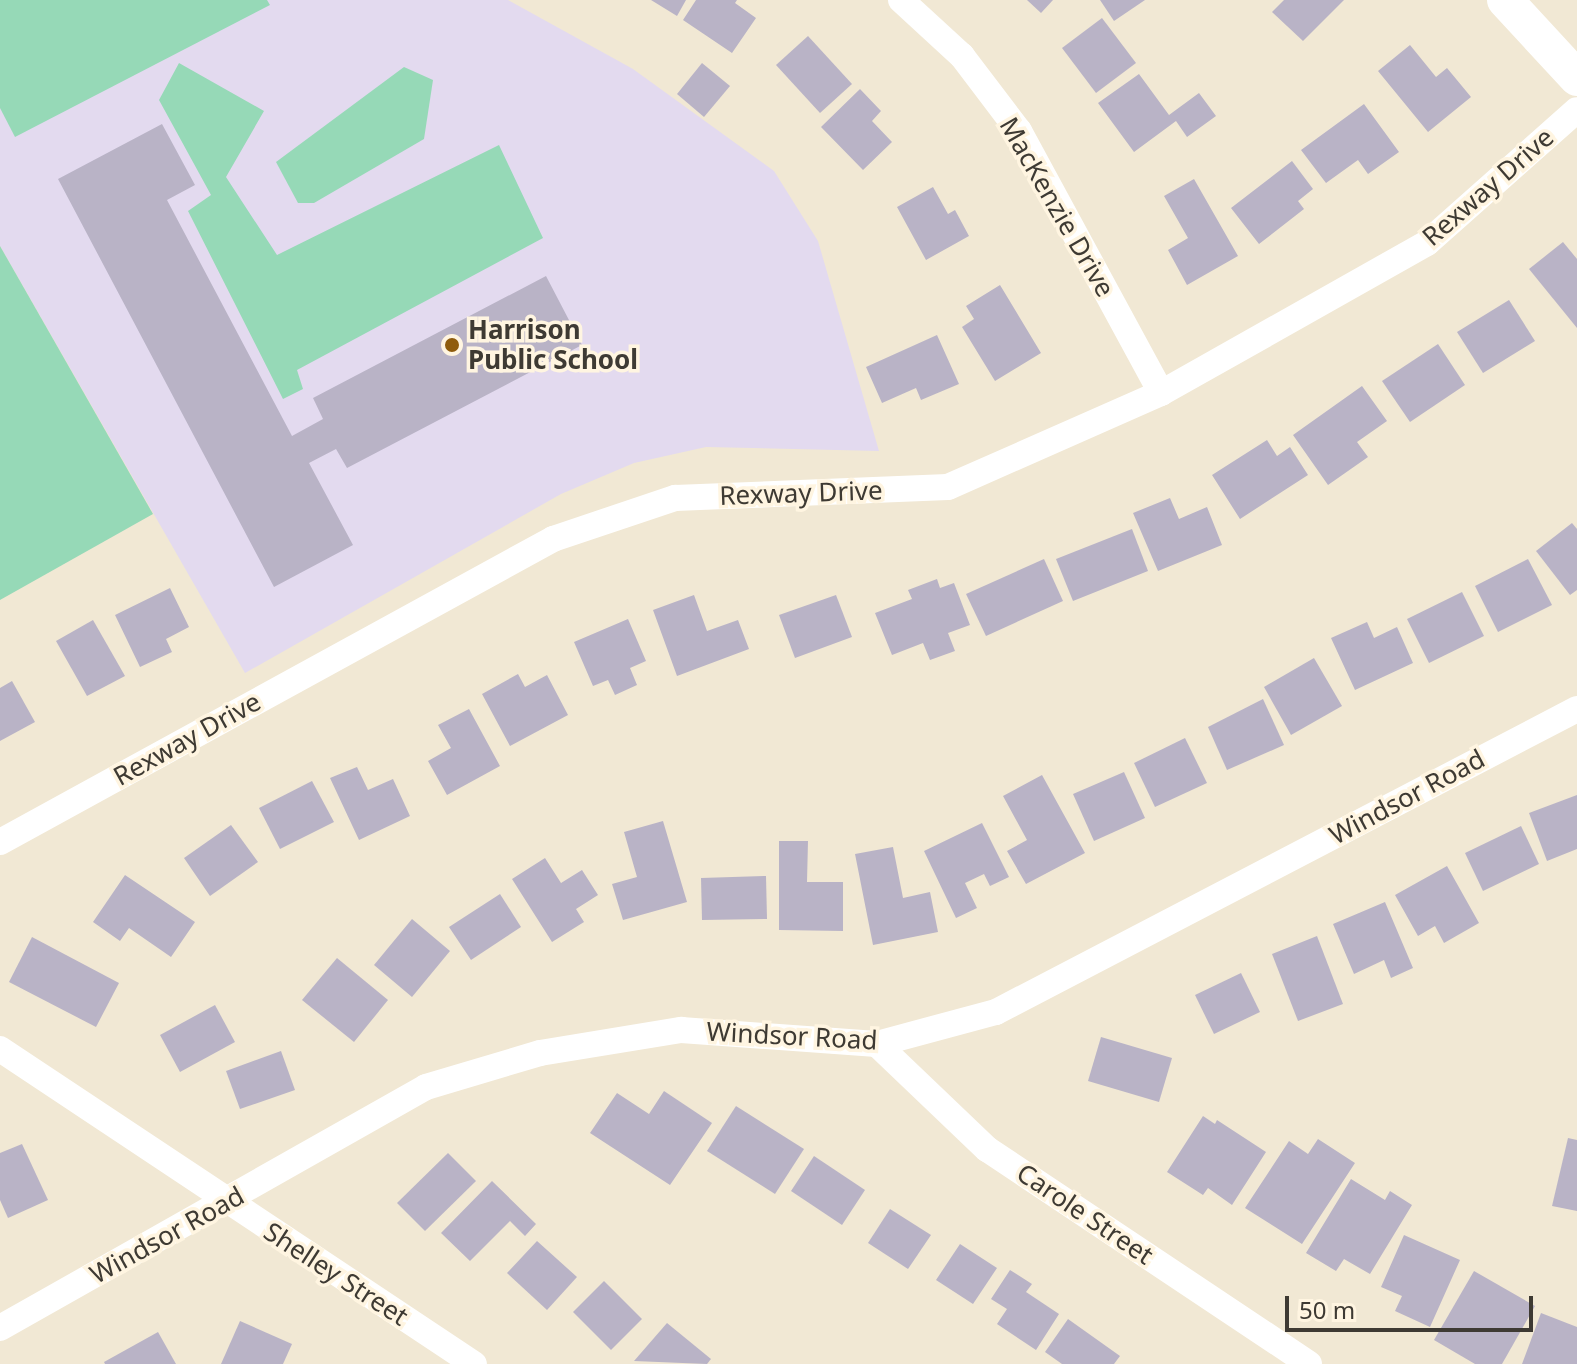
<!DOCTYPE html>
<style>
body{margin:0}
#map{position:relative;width:1577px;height:1364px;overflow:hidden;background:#f1e8d4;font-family:"Noto Sans",sans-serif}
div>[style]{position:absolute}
.education>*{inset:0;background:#e3daef}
.green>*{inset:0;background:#96d9b7}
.building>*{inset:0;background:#b9b3c6}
.street>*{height:26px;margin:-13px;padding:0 13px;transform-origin:13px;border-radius:13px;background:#fff}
.secondary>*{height:36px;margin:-18px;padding:0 18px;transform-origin:18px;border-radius:18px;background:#fff}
.dots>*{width:22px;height:22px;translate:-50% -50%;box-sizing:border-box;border:4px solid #fff5e1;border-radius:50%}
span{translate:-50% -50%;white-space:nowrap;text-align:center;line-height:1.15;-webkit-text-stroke:7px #fff5e1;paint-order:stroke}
.street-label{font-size:26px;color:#3e3a33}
.poi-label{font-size:26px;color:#3e3a33;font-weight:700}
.left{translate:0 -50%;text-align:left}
.scale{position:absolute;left:1285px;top:1296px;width:248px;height:36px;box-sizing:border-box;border:4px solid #3e3a33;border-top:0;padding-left:10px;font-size:24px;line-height:28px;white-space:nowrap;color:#3e3a33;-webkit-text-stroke:6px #fff5e1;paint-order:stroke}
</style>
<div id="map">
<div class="education">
<div style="clip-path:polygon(0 0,508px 0,633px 69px,774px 171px,818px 241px,879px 451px,706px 447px,634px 463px,561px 494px,245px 673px,0 246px)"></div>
</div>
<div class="green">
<div style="clip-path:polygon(0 0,267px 0,270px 5px,15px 137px,0 108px)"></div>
<div style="clip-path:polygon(179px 63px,264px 111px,226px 177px,277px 255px,499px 145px,543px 238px,297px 370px,303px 389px,283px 399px,188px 211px,211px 195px,159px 100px)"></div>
<div style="clip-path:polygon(404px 67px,433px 80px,424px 139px,314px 203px,298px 203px,276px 162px)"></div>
<div style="clip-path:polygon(0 246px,153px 514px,0 600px)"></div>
</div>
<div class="building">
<div style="clip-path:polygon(651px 0,686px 0,677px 16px)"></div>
<div style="clip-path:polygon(696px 0,737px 0,735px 3px,756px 18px,732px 53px,683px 20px)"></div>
<div style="clip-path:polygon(1027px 0,1053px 0,1041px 13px)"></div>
<div style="clip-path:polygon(1100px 0,1145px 0,1114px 21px)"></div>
<div style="clip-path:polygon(1284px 0,1344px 0,1303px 41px,1272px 12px)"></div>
<div style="clip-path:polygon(1102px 18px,1136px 63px,1096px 93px,1062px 48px)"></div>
<div style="clip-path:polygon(808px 36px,852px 84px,820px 113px,776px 65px)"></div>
<div style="clip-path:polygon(1410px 45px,1436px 77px,1447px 68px,1471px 97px,1428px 132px,1378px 71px)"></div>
<div style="clip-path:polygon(702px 63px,730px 86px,704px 117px,677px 94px)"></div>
<div style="clip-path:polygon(1139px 74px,1169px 115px,1199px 93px,1216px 116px,1187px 137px,1176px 121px,1134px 152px,1098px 103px)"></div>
<div style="clip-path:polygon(860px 89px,881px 111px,872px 121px,892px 142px,863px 170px,821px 127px)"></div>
<div style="clip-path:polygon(1364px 104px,1399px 152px,1368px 174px,1358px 160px,1326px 183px,1301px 150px)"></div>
<div style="clip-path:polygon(162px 124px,195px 185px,167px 200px,292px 436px,323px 419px,313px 398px,546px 276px,582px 345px,347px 468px,336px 449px,309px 463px,353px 545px,274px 587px,58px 179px)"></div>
<div style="clip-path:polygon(1292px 161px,1313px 189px,1298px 201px,1304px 209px,1259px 244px,1231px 208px)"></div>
<div style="clip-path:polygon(1194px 179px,1238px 256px,1187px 285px,1168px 250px,1188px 238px,1164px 196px)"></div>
<div style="clip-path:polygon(933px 187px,948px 214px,955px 210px,969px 236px,926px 260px,897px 207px)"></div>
<div style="clip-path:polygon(1563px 242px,1577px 259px,1577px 328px,1529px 269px)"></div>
<div style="clip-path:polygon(1000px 285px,1041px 353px,995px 381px,962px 327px,974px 319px,966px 306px)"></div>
<div style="clip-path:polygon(1509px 300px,1535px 341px,1483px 373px,1457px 332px)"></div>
<div style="clip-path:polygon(937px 335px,959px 384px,921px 400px,916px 388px,882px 403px,866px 367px)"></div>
<div style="clip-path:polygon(1438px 344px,1465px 385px,1410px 422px,1382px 381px)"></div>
<div style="clip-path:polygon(1362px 386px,1387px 421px,1357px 442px,1368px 457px,1328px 485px,1293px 435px)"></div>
<div style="clip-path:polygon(1267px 440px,1277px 456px,1290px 447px,1308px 475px,1240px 519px,1212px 475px)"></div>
<div style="clip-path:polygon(1170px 498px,1179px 519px,1207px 507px,1222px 545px,1158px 571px,1133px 513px)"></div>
<div style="clip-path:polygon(1572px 523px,1577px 529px,1577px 590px,1570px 595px,1536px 551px)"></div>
<div style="clip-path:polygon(1132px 529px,1148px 571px,1073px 601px,1056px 559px)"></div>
<div style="clip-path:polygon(1044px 559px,1063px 601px,986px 636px,966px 594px)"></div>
<div style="clip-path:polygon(1528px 559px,1552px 605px,1498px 632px,1475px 586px)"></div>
<div style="clip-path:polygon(937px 579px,940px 588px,954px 583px,970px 625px,948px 633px,955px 651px,930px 660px,923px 643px,892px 655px,875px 613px,912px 599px,908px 590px)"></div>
<div style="clip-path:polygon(170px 588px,189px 627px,166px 639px,172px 652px,140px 667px,115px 615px)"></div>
<div style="clip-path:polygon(1462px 592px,1484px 636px,1429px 663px,1407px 619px)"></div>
<div style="clip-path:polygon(694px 595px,707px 631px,738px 620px,749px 649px,677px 676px,653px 610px)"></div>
<div style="clip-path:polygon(836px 595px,852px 637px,795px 658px,779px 615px)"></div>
<div style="clip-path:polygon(628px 619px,646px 661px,630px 668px,637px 685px,615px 695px,608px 680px,593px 686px,574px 642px)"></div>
<div style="clip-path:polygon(93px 620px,125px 676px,87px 696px,56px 641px)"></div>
<div style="clip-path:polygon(1367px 622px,1374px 638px,1397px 627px,1413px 663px,1355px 690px,1331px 638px)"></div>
<div style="clip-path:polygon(1314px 658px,1342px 706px,1291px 735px,1264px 687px)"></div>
<div style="clip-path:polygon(518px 674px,525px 687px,547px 675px,568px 715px,510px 746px,482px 694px)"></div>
<div style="clip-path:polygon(12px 681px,35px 722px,0 741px,0 688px)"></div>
<div style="clip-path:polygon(1263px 699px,1284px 745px,1227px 770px,1208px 727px)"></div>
<div style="clip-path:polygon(469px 709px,500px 766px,447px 795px,428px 761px,451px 748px,438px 725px)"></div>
<div style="clip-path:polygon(1185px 738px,1207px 783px,1155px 807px,1134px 763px)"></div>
<div style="clip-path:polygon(357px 767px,368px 790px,393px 779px,410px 816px,359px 840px,330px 778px)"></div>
<div style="clip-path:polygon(1124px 772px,1145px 818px,1094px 841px,1073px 794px)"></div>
<div style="clip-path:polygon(1042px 775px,1085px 853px,1026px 884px,1007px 851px,1027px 840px,1003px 796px)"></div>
<div style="clip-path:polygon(312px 781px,334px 822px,280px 849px,259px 808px)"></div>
<div style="clip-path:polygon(1577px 795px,1577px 849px,1547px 861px,1529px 813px)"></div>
<div style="clip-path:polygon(663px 821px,687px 902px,623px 920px,612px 884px,637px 877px,624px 832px)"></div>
<div style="clip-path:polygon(982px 823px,1009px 877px,990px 886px,984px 874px,965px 883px,977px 908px,956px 918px,924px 851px)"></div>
<div style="clip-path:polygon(231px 825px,258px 862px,210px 896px,184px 858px)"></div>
<div style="clip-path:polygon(1521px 826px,1539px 864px,1483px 891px,1465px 853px)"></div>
<div style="clip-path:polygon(779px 841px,808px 841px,807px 882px,843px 882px,843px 931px,779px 930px)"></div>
<div style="clip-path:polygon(893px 847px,903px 898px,930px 892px,938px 932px,873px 945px,855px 854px)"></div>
<div style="clip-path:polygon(545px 858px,561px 883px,582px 870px,598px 895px,576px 909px,584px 922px,552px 942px,512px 879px)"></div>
<div style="clip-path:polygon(1447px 866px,1479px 923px,1444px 943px,1435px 926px,1418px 936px,1395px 895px)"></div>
<div style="clip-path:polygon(125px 875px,195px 922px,171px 957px,129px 928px,120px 941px,93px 922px)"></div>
<div style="clip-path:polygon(766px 876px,767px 919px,702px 920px,701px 878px)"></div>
<div style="clip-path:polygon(500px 894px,521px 927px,471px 960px,449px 927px)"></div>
<div style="clip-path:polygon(1385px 902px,1413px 968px,1391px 978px,1384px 960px,1354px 974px,1333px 924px)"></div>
<div style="clip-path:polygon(412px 919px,450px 951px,412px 997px,374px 965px)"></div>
<div style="clip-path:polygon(1317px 936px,1343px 1004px,1298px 1021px,1272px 954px)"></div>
<div style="clip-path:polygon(32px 937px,119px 983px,96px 1027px,9px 982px)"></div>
<div style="clip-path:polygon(337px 958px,388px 1000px,354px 1042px,302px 1000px)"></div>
<div style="clip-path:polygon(1241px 973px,1260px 1012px,1214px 1034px,1195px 995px)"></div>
<div style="clip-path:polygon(215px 1005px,235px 1042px,180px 1072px,160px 1035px)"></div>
<div style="clip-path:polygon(1101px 1037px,1172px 1058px,1159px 1102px,1088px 1081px)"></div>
<div style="clip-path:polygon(281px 1051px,295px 1090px,240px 1109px,226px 1071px)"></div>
<div style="clip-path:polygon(664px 1091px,712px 1123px,670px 1185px,590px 1133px,617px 1093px,649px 1114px)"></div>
<div style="clip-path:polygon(736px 1106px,804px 1149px,775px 1194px,707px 1151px)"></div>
<div style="clip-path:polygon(1203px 1116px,1215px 1124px,1217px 1120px,1266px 1152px,1232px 1205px,1208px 1188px,1203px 1195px,1167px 1172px)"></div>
<div style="clip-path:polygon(1568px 1138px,1577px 1140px,1577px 1211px,1552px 1206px)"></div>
<div style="clip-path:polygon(1318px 1139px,1355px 1163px,1302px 1244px,1245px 1208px,1289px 1141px,1308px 1154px)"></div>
<div style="clip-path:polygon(22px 1144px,48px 1200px,8px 1218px,0 1200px,0 1153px)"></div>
<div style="clip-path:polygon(448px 1153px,476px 1181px,425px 1231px,397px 1203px)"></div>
<div style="clip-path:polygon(814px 1156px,865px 1190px,842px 1225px,791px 1191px)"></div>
<div style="clip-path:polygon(1351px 1179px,1385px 1200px,1390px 1191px,1412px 1205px,1370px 1274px,1344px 1259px,1336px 1271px,1306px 1253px)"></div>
<div style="clip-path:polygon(492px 1181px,536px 1224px,525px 1236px,510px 1221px,470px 1261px,441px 1233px)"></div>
<div style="clip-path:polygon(890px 1209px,931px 1235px,908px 1269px,868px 1243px)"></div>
<div style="clip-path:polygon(1404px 1235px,1460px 1260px,1430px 1327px,1395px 1311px,1402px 1296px,1381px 1287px)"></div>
<div style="clip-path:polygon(537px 1241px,577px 1277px,547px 1310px,507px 1273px)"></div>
<div style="clip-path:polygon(960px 1244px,997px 1268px,973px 1304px,936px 1280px)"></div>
<div style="clip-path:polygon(1010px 1270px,1032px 1284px,1026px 1292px,1059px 1314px,1036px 1350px,997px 1324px,1007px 1309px,991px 1299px)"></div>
<div style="clip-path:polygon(1474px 1271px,1535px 1306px,1502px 1364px,1475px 1364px,1434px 1340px)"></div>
<div style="clip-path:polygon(604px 1281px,642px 1319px,611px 1350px,573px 1312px)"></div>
<div style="clip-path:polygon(1541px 1313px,1577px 1327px,1577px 1364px,1522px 1364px)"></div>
<div style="clip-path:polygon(1068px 1319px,1120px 1356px,1114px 1364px,1062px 1364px,1045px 1352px)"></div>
<div style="clip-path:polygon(240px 1321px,292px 1344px,283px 1364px,221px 1364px)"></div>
<div style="clip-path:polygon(667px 1323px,711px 1359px,707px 1364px,634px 1361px)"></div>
<div style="clip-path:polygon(158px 1332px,176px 1364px,105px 1364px,104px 1362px)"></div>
</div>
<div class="street">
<div style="left:901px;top:0;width:83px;rotate:42.6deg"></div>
<div style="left:962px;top:56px;width:94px;rotate:52.8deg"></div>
<div style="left:1019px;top:131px;width:298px;rotate:61.5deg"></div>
<div style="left:0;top:842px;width:631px;rotate:-28.72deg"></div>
<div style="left:553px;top:539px;width:129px;rotate:-18.6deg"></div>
<div style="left:675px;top:498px;width:273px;rotate:-2.3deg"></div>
<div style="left:948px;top:487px;width:233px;rotate:-23.8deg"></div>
<div style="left:1161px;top:393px;width:305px;rotate:-29.4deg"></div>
<div style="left:1427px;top:243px;width:200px;rotate:-41.6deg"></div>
<div style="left:877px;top:1044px;width:152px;rotate:43.7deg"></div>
<div style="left:987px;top:1149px;width:387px;rotate:33.7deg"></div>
<div style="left:0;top:1049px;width:569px;rotate:33.61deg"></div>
<div style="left:0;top:1328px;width:489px;rotate:-29.5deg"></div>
<div style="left:426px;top:1087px;width:119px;rotate:-16.6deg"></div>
<div style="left:540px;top:1053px;width:143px;rotate:-9.3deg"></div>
<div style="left:681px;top:1030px;width:196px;rotate:4.1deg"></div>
<div style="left:877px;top:1044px;width:123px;rotate:-15.1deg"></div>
<div style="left:996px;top:1012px;width:655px;rotate:-27.54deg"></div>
</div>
<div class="secondary">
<div style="left:1505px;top:0;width:106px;rotate:47.3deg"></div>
</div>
<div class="dots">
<div style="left:452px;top:345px;background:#8f5c0c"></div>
</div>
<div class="street-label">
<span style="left:1488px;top:187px;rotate:-41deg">Rexway Drive</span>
<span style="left:1057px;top:207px;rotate:60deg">MacKenzie Drive</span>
<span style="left:801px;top:493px;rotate:-2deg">Rexway Drive</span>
<span style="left:187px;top:739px;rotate:-29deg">Rexway Drive</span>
<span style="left:1407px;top:797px;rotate:-28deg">Windsor Road</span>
<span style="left:792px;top:1036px;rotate:3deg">Windsor Road</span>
<span style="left:1085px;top:1214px;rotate:34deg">Carole Street</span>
<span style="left:167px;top:1235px;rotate:-29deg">Windsor Road</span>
<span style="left:336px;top:1274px;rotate:33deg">Shelley Street</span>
</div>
<div class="poi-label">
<span class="left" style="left:468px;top:345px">Harrison<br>Public School</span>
</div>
<div class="scale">50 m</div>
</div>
